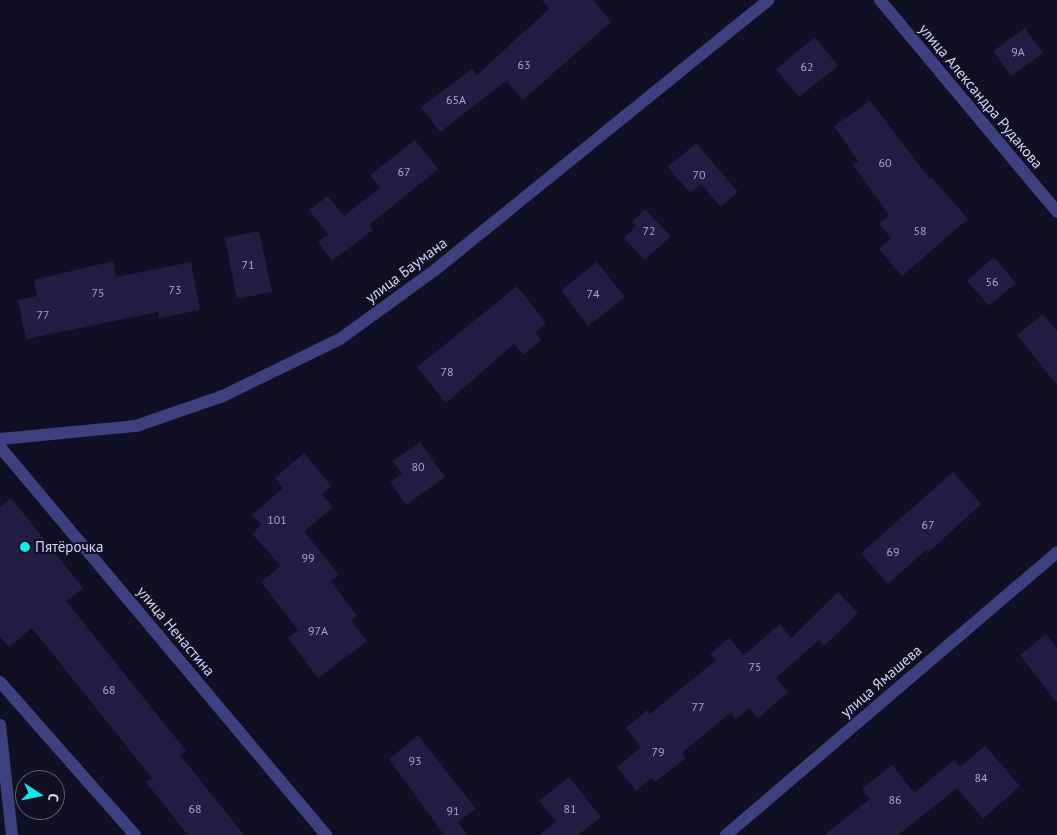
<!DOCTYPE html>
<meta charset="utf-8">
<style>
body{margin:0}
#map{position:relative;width:1057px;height:835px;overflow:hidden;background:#110f23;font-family:"PT Sans",sans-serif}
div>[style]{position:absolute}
.building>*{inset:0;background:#211d43}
.service>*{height:12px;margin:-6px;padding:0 6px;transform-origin:6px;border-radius:6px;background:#3d407f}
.minor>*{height:12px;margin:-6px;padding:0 6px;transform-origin:6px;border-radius:6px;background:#3d407f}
.dots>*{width:14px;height:14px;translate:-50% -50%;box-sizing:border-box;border:2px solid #110f23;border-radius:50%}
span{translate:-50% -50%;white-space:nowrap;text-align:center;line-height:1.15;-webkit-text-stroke:4px #110f23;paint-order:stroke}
.number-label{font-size:12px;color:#a8a6ce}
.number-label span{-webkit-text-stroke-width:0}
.street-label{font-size:15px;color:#d5d4fc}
.poi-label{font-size:15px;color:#d5d4fc}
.left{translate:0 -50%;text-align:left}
.north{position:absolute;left:15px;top:770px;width:50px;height:50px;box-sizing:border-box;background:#110f23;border:1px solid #5f5e7a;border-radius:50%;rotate:101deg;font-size:14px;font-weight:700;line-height:20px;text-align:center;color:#d5d4fc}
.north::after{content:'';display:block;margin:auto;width:18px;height:22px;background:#0ee9ee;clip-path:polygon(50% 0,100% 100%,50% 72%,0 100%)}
</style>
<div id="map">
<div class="building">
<div style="clip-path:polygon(542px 0,593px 0,611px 22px,523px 100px,506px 81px,440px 132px,421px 107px,472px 69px,477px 75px,549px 9px)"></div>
<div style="clip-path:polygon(1025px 28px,1043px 53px,1011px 76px,993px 51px)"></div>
<div style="clip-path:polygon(815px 37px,838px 66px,799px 97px,776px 69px)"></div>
<div style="clip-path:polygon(870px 101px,930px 179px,932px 178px,968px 219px,902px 276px,879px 249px,891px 238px,879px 224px,889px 215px,853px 165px,858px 161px,834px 126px)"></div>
<div style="clip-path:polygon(415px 140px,438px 169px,369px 225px,373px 230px,332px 261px,318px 242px,328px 234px,309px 210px,328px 196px,344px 216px,380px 188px,370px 175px)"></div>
<div style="clip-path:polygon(696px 143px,738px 192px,721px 207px,701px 184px,690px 193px,668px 167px)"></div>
<div style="clip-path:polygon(645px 209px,671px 236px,645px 260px,624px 238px,636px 226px,632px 222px)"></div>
<div style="clip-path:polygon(259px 231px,272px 292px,237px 299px,225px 238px)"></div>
<div style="clip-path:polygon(994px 257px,1016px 283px,989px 306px,967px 281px)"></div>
<div style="clip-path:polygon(113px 261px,116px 277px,191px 262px,200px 310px,159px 318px,158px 312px,26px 339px,18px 300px,37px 296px,34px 280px)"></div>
<div style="clip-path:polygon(597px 262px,625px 297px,588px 326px,561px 290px)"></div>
<div style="clip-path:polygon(517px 286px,546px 323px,535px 332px,541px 340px,523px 355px,514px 344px,446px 403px,417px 367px)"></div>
<div style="clip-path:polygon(1043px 314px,1057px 331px,1057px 385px,1017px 335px)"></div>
<div style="clip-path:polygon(420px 442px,445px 477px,406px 505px,390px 482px,402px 474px,393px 461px)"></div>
<div style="clip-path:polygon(304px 453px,331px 486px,322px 494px,333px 507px,304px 531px,339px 575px,331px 581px,357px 616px,351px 621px,367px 641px,318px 678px,288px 638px,298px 630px,261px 582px,281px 566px,252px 534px,261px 525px,252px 515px,283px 488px,275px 478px)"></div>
<div style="clip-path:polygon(953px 472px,981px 504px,929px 552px,927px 549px,888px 584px,861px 553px)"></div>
<div style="clip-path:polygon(11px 498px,83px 588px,66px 601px,186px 751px,180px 755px,244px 835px,188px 835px,146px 782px,152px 778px,32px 628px,9px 647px,0 636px,0 507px)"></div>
<div style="clip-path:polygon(838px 592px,858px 613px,824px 646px,819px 640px,776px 678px,788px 692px,758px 718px,749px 708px,736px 719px,730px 713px,682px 753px,686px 758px,655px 782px,651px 778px,636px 791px,617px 767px,641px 747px,626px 728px,647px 710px,650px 714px,716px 660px,710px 654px,729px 638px,744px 655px,780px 624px,791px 638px)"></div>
<div style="clip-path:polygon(1046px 634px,1057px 648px,1057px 703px,1020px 655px)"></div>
<div style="clip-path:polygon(418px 735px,476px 809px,458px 822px,467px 835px,444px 835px,389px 759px)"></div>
<div style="clip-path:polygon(985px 746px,1020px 786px,983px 819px,957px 788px,898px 835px,824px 835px,870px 799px,862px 789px,892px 765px,914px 793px,954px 760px,960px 767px)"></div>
<div style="clip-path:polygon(569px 777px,601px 817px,578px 835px,539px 835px,556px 822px,539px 801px)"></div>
</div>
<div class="service">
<div style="left:0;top:682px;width:204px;rotate:48.6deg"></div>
<div style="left:0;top:725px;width:111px;rotate:83.8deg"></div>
</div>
<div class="minor">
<div style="left:880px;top:0;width:276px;rotate:50.1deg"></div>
<div style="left:0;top:439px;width:137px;rotate:-5.5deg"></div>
<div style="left:136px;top:426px;width:92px;rotate:-19deg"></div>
<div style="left:223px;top:396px;width:130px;rotate:-26deg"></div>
<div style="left:340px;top:339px;width:117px;rotate:-36deg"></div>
<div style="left:435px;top:270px;width:429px;rotate:-39deg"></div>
<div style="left:0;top:447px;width:507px;rotate:49.96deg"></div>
<div style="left:726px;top:835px;width:435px;rotate:-40.5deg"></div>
</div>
<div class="dots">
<div style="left:25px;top:547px;background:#0ee9ee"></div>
</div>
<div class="number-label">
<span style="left:1018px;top:52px">9А</span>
<span style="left:524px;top:65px">63</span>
<span style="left:807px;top:67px">62</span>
<span style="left:456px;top:100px">65А</span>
<span style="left:885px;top:163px">60</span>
<span style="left:404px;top:172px">67</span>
<span style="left:699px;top:175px">70</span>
<span style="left:649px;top:231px">72</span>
<span style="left:920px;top:231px">58</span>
<span style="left:248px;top:265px">71</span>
<span style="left:992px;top:282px">56</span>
<span style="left:175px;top:290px">73</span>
<span style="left:98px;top:293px">75</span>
<span style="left:593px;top:294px">74</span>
<span style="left:43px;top:315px">77</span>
<span style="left:447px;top:372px">78</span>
<span style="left:418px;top:467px">80</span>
<span style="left:277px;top:520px">101</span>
<span style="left:928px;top:525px">67</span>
<span style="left:893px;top:552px">69</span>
<span style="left:308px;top:558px">99</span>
<span style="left:318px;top:631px">97А</span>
<span style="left:755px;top:667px">75</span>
<span style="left:109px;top:690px">68</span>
<span style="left:698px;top:707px">77</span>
<span style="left:658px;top:752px">79</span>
<span style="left:415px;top:761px">93</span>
<span style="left:981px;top:778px">84</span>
<span style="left:895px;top:800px">86</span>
<span style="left:195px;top:809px">68</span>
<span style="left:570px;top:809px">81</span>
<span style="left:453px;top:811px">91</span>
</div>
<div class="street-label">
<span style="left:981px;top:96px;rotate:50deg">улица Александра Рудакова</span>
<span style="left:406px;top:270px;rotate:-37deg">улица Баумана</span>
<span style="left:176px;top:631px;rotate:50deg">улица Ненастина</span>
<span style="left:881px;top:681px;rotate:-41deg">улица Ямашева</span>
</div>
<div class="poi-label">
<span class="left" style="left:35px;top:547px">Пятёрочка</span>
</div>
<div class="north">С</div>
</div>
